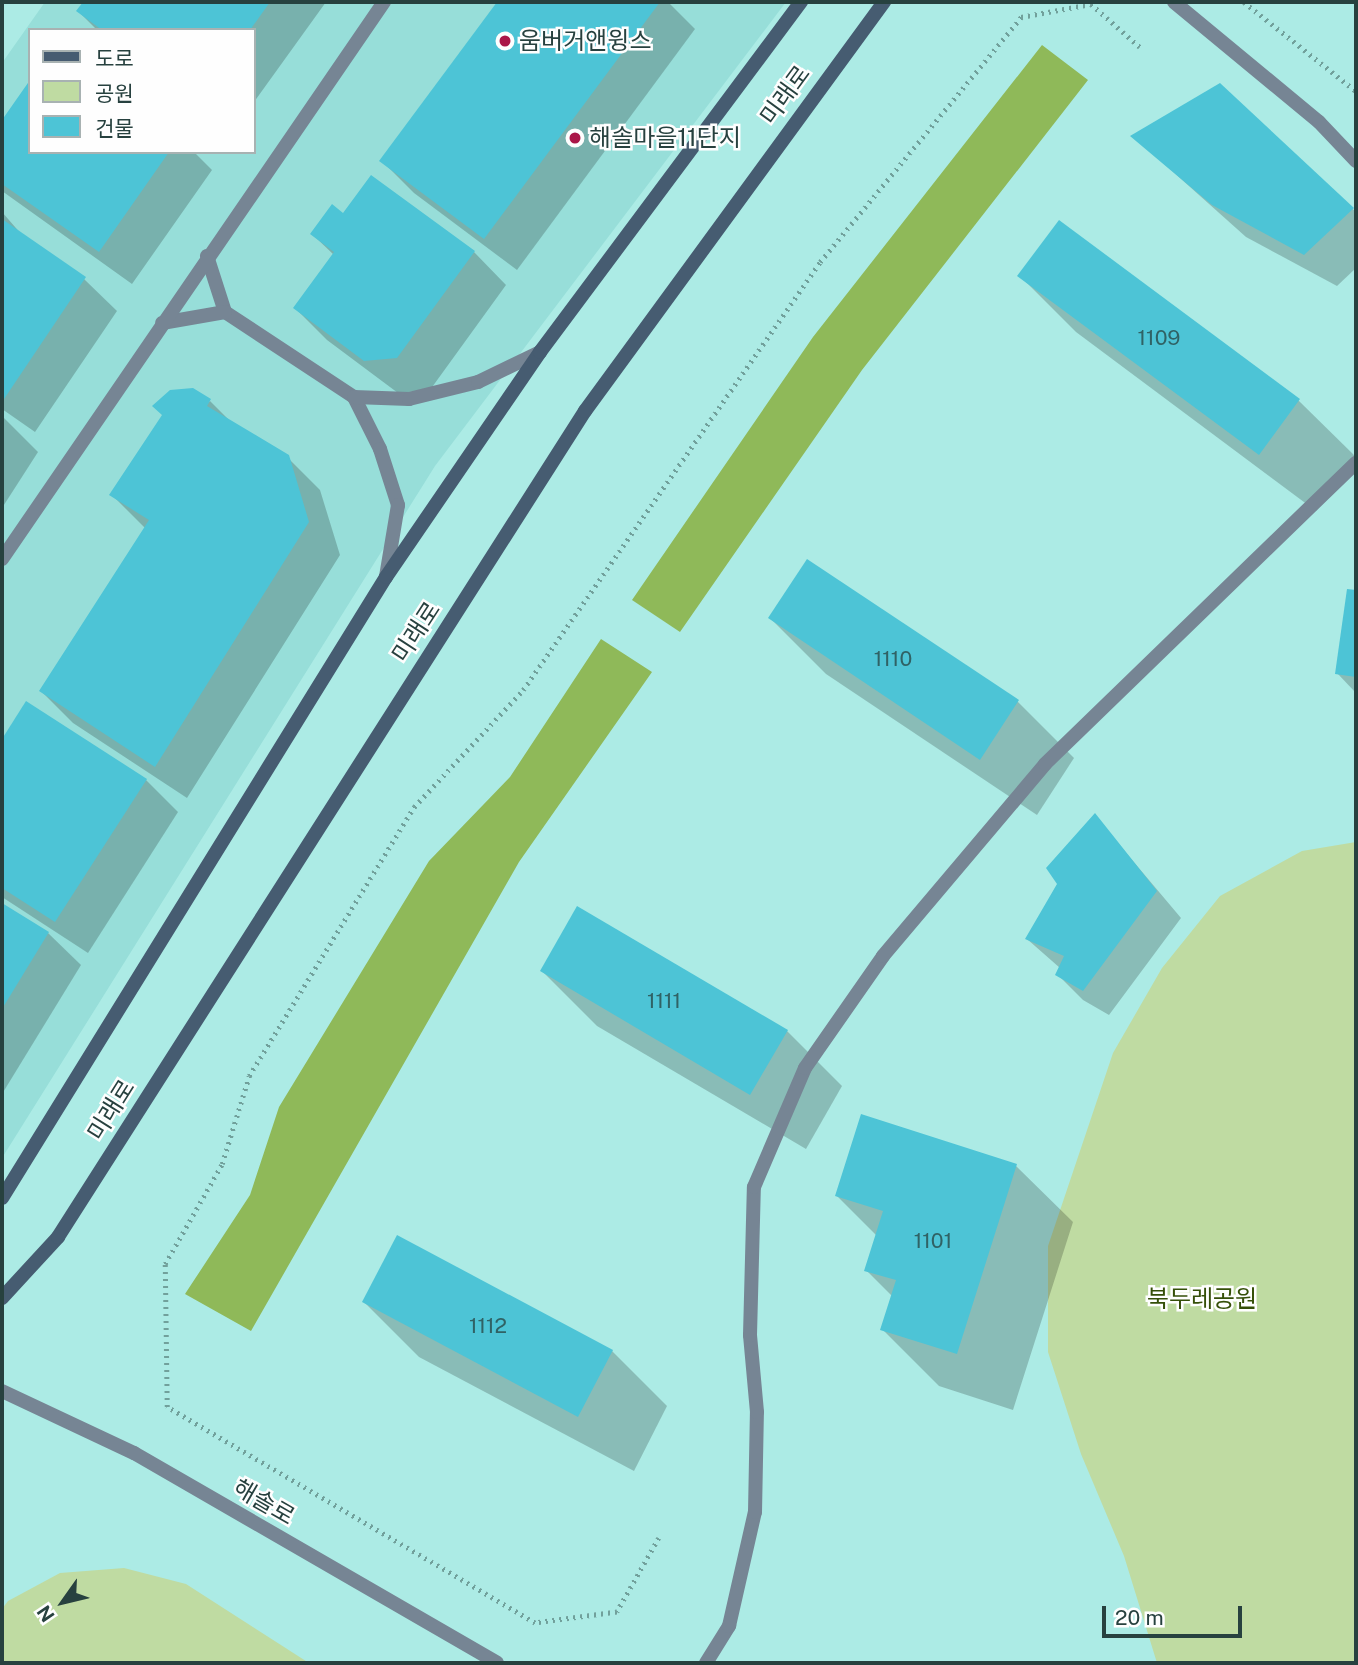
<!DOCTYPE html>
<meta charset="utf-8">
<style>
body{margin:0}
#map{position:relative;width:1358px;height:1665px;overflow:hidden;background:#acebe5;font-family:"Public Sans","Noto Sans KR",sans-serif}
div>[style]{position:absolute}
.built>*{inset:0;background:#97ded9}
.green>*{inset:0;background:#bfdba2}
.forest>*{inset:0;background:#8fb959}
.shadow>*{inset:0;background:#0003}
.building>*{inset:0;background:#4dc4d6}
.path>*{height:4.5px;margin-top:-2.25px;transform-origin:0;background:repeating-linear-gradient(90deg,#71a09b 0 2px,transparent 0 7px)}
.lane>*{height:14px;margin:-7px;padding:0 7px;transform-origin:7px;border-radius:7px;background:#768594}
.street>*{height:14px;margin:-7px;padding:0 7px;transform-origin:7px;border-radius:7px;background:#768594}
.secondary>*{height:14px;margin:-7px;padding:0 7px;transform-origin:7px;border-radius:7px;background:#465c71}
.dots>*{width:19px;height:19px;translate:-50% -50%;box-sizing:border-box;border:4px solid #fefefe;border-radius:50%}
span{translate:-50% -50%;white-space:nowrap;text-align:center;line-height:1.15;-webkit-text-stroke:5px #fefefe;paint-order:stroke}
.number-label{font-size:21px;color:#306265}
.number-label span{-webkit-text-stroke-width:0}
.poi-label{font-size:24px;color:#27413f}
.left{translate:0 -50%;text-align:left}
.street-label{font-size:24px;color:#27413f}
.park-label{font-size:24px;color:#354f08}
.frame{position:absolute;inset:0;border:4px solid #27413f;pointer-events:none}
.legend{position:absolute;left:28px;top:28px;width:228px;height:126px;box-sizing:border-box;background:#fefefe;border:2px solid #a8b2b2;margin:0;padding:9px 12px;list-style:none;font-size:21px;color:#27413f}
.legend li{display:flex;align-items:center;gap:14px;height:35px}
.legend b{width:35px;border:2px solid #a8b2b2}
.north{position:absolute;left:28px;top:1567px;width:70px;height:70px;-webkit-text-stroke:5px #fefefe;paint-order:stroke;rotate:236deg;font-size:19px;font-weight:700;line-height:28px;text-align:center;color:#27413f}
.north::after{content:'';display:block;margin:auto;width:24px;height:32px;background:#27413f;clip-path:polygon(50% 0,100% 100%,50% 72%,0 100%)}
.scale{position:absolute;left:1102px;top:1606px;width:140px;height:32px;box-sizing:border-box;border:4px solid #27413f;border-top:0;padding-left:9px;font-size:21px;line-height:24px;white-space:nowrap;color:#27413f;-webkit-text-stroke:5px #fefefe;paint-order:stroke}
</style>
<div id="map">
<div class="built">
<div style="clip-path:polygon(evenodd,45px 2px,786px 2px,435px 466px,2px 1158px,2px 63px,45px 2px,30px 30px,254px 30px,254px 152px,30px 152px,30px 30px)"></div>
</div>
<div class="green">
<div style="clip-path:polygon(1356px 842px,1356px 1663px,1157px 1663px,1124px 1556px,1081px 1454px,1048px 1352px,1048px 1246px,1113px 1053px,1162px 968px,1220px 896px,1302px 851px)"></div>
<div style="clip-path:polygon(124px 1568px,186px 1584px,309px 1663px,2px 1663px,2px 1609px,8px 1601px,60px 1573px)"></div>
</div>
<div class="forest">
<div style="clip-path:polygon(1042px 45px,1088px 80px,862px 370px,680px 632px,632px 600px,813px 337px)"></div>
<div style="clip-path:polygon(601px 639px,652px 672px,519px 862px,251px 1331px,185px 1294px,250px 1195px,279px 1107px,429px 861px,510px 777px)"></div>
</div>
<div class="shadow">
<div style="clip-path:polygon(85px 2px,326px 2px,254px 102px,254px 30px,97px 30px,78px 11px)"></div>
<div style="clip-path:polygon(500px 2px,668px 2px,695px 29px,517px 270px,414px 193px,382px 161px)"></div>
<div style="clip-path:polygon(30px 83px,30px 152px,194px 152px,212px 170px,132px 284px,2px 191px,2px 123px)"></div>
<div style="clip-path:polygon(1219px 85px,1356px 212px,1356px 268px,1337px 286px,1246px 237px,1133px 136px)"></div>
<div style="clip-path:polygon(2px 212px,22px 235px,84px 279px,117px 311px,35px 432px,2px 409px)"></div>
<div style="clip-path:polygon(344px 215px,474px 252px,506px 285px,430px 390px,398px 393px,327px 340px,295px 308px,334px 255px,312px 234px)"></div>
<div style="clip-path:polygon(1059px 223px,1299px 401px,1356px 457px,1316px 511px,1076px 332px,1020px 276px)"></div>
<div style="clip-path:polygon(210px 401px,233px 424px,287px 457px,320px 490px,340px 555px,187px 798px,73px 723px,41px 691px,146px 529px,112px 495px)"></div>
<div style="clip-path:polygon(2px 416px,38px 452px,2px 508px)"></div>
<div style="clip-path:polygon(807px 561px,1018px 702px,1074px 758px,1037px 815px,826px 674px,770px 618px)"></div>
<div style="clip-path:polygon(1348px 591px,1356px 592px,1356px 693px,1337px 673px)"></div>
<div style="clip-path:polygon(26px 704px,146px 780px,178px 812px,88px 953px,2px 897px,2px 742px)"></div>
<div style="clip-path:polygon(1095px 816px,1181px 918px,1109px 1015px,1083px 1000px,1057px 974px,1060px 968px,1027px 939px)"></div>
<div style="clip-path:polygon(2px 905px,48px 933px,81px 965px,2px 1094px)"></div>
<div style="clip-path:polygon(542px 971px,787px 1031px,842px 1086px,806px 1149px,597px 1026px)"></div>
<div style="clip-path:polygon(1016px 1166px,1073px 1222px,1013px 1410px,939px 1386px,882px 1329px,893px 1297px,866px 1270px,877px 1236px,837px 1196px)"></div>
<div style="clip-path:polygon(364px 1302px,612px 1351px,667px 1406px,634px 1471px,419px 1357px)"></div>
</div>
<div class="building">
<div style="clip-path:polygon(83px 2px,270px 2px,250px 30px,102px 30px,76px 11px)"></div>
<div style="clip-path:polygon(497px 2px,660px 2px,484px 239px,379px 161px)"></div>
<div style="clip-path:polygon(30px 80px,30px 152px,169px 152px,99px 252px,2px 184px,2px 120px)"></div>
<div style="clip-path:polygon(1220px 83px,1354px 208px,1304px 255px,1212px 205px,1130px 136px)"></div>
<div style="clip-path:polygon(371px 175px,475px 251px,397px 358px,364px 361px,293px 308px,334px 252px,310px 234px,332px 204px,343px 213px)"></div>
<div style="clip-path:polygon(2px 219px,86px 277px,2px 402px)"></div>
<div style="clip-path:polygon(1059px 220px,1300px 399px,1259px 455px,1017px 276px)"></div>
<div style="clip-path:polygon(193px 388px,211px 399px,207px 406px,289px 455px,309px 522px,155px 767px,39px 691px,149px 520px,109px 495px,162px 415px,152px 406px,170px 390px)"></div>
<div style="clip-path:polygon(807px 559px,1019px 700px,980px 760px,768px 618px)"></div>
<div style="clip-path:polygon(1347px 589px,1356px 590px,1356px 677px,1335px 674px)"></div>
<div style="clip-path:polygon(26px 701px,147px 779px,55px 922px,2px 888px,2px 739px)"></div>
<div style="clip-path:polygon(1095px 813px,1157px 891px,1083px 991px,1055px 975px,1064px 956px,1025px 939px,1057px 884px,1046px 868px)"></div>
<div style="clip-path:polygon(2px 903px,49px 932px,2px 1009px)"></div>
<div style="clip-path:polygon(577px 906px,788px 1030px,750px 1095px,540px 971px)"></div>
<div style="clip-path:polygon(861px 1114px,1017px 1164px,957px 1354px,880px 1330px,896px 1280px,864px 1271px,883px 1211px,835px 1196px)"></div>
<div style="clip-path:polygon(397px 1235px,613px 1350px,578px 1417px,362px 1302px)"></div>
</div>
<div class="path">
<div style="left:1244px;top:2px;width:143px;rotate:38.5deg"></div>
<div style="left:659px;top:1538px;width:85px;rotate:119.6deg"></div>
<div style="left:617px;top:1612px;width:83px;rotate:172.4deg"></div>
<div style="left:535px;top:1623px;width:427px;rotate:-149.6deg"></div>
<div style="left:167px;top:1407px;width:143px;rotate:-90.8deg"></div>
<div style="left:165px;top:1264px;width:115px;rotate:-60.3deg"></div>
<div style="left:222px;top:1164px;width:92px;rotate:-72.9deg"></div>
<div style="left:249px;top:1076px;width:316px;rotate:-58.5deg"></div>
<div style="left:414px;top:807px;width:160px;rotate:-47deg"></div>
<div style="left:523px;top:690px;width:521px;rotate:-55.24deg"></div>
<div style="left:820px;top:262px;width:317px;rotate:-50.6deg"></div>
<div style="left:1021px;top:17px;width:71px;rotate:-10.5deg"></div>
<div style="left:1091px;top:4px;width:65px;rotate:41.3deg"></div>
</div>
<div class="lane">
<div style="left:1174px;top:2px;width:188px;rotate:39.6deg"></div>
<div style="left:1319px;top:122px;width:54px;rotate:46.5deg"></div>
<div style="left:207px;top:256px;width:59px;rotate:72.2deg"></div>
<div style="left:225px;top:312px;width:154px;rotate:33.4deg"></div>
<div style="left:354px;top:397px;width:58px;rotate:63.4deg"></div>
<div style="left:380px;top:449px;width:59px;rotate:72.2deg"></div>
<div style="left:398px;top:505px;width:73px;rotate:99.5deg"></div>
<div style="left:162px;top:323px;width:64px;rotate:-9.9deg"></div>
<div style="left:354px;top:397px;width:55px;rotate:2.1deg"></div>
<div style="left:409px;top:399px;width:71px;rotate:-13.8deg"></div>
<div style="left:478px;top:382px;width:69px;rotate:-25.8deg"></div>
<div style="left:2px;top:559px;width:675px;rotate:-55.56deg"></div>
<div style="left:706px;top:1663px;width:44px;rotate:-58.1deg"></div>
<div style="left:729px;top:1626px;width:117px;rotate:-77.2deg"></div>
<div style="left:755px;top:1512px;width:100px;rotate:-88.9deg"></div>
<div style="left:757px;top:1412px;width:77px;rotate:-95.2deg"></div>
<div style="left:750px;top:1335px;width:148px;rotate:-88.5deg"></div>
<div style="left:754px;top:1187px;width:129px;rotate:-66.8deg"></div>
<div style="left:805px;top:1068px;width:136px;rotate:-55.1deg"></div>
<div style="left:883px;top:956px;width:251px;rotate:-49.8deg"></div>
<div style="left:1045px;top:764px;width:433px;rotate:-44.1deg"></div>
</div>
<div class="street">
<div style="left:2px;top:1391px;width:146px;rotate:25.2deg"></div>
<div style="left:134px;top:1453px;width:419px;rotate:30deg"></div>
</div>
<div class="secondary">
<div style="left:2px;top:1198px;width:730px;rotate:-58.27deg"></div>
<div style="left:386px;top:577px;width:273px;rotate:-55.6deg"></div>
<div style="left:540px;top:352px;width:437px;rotate:-53.3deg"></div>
<div style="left:2px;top:1298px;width:83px;rotate:-47.4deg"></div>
<div style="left:58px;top:1237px;width:980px;rotate:-57.46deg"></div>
<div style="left:585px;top:411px;width:507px;rotate:-53.83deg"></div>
</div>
<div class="dots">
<div style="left:505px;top:41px;background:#aa1648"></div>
<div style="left:575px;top:138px;background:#aa1648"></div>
</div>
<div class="number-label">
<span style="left:1159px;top:338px">1109</span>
<span style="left:893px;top:659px">1110</span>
<span style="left:664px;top:1001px">1111</span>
<span style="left:933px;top:1241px">1101</span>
<span style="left:488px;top:1326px">1112</span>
</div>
<div class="poi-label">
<span class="left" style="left:519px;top:41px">움버거앤윙스</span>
<span class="left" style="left:589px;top:138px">해솔마을11단지</span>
</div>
<div class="street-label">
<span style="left:785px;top:95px;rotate:-54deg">미래로</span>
<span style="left:416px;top:632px;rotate:-57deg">미래로</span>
<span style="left:111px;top:1110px;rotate:-58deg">미래로</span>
<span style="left:264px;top:1502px;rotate:30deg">해솔로</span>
</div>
<div class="park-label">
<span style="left:1202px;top:1299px">북두레공원</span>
</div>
<div class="frame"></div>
<ul class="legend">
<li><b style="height:9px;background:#465c71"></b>도로</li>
<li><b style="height:19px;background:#bfdba2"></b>공원</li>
<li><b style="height:19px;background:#4dc4d6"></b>건물</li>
</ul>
<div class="north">N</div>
<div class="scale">20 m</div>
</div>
